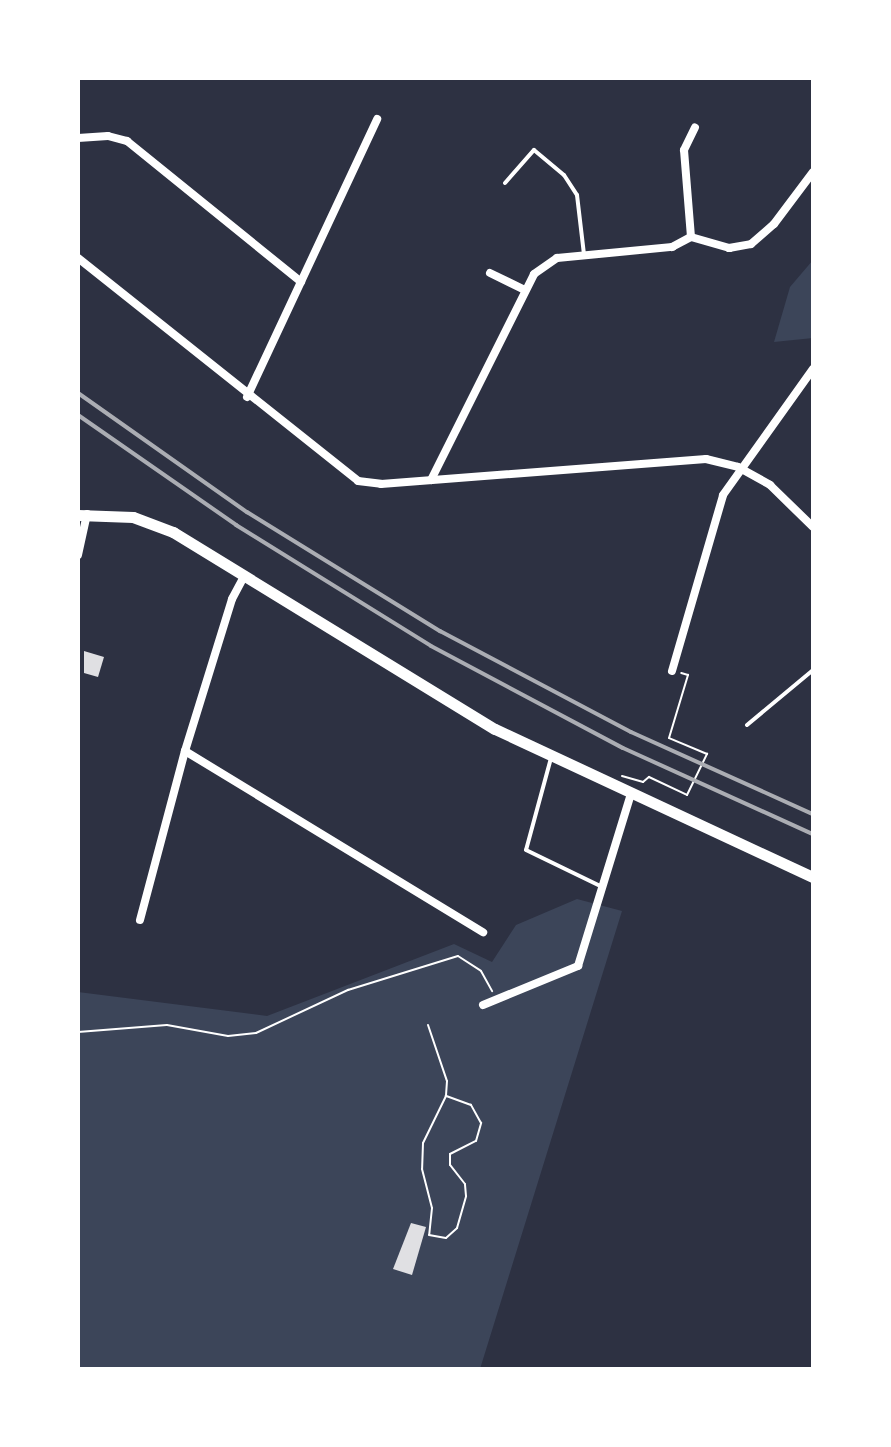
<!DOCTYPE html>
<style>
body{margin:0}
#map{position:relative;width:891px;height:1447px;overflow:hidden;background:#2d3142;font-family:"Public Sans",sans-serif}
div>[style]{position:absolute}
.green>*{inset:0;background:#3c4559}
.building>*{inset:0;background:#e0e0e3}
.path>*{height:2px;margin:-1px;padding:0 1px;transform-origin:1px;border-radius:1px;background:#fff}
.service>*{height:4px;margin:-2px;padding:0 2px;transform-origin:2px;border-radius:2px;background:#fff}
.minor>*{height:8px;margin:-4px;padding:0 4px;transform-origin:4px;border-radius:4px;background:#fff}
.secondary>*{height:11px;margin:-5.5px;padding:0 5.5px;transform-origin:5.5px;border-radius:5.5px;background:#fff}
.rail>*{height:4px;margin:-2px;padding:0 2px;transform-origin:2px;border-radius:2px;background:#abadb3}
span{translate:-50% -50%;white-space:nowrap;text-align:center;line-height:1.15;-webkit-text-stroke:6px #fff;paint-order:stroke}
.frame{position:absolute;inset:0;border:80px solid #fff;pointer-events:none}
</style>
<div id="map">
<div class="green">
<div style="clip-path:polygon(813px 260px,813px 338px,774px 342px,790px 287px)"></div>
<div style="clip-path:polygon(577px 899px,622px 911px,480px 1369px,78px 1369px,78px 992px,267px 1016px,454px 944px,492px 962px,516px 925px)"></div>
</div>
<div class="building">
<div style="clip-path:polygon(84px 651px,104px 657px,98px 677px,84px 673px)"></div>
<div style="clip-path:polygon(411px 1223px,426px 1227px,412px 1275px,393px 1269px)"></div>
</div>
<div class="path">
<div style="left:622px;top:776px;width:22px;rotate:16deg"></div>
<div style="left:643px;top:782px;width:8px;rotate:-40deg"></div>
<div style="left:649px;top:777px;width:42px;rotate:25.3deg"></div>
<div style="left:687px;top:795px;width:46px;rotate:-64deg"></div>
<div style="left:707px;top:754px;width:41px;rotate:-157.2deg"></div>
<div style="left:669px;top:738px;width:66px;rotate:-73.2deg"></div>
<div style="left:688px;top:675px;width:7px;rotate:-164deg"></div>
<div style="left:428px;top:1025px;width:59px;rotate:71.3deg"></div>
<div style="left:447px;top:1081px;width:15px;rotate:94deg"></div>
<div style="left:446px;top:1096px;width:52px;rotate:116.1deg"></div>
<div style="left:423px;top:1143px;width:26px;rotate:92deg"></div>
<div style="left:422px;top:1169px;width:40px;rotate:75.6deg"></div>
<div style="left:432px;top:1208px;width:27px;rotate:96deg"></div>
<div style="left:429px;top:1235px;width:17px;rotate:10deg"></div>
<div style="left:446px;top:1238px;width:15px;rotate:-42deg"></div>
<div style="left:457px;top:1228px;width:33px;rotate:-74deg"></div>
<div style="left:466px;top:1196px;width:12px;rotate:-95deg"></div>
<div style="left:465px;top:1184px;width:24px;rotate:-128deg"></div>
<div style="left:450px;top:1165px;width:11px;rotate:-90deg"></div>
<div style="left:450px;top:1154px;width:29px;rotate:-27deg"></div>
<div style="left:476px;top:1141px;width:19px;rotate:-74deg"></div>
<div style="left:481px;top:1123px;width:21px;rotate:-119deg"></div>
<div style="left:471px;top:1105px;width:27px;rotate:-160deg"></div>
<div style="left:78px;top:1032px;width:89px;rotate:-4.5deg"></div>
<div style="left:167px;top:1025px;width:62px;rotate:10.2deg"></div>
<div style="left:228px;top:1036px;width:28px;rotate:-6deg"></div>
<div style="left:256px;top:1033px;width:102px;rotate:-25.1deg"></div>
<div style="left:348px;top:990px;width:115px;rotate:-17.2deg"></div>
<div style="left:458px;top:956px;width:27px;rotate:33deg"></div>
<div style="left:481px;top:971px;width:23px;rotate:61deg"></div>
</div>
<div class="service">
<div style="left:505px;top:183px;width:44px;rotate:-48.7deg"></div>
<div style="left:534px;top:150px;width:39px;rotate:40deg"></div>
<div style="left:564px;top:175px;width:24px;rotate:57deg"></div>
<div style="left:577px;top:195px;width:60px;rotate:83.3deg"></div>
<div style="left:747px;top:725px;width:86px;rotate:-39.8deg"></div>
<div style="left:551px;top:758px;width:95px;rotate:105.2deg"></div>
<div style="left:526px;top:850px;width:82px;rotate:25.9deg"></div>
</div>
<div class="minor">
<div style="left:78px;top:138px;width:30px;rotate:-4deg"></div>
<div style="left:108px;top:136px;width:20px;rotate:15deg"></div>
<div style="left:127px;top:141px;width:224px;rotate:39deg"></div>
<div style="left:691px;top:237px;width:40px;rotate:16deg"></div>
<div style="left:729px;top:248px;width:22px;rotate:-10deg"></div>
<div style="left:751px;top:244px;width:30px;rotate:-41deg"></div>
<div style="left:774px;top:224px;width:65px;rotate:-53.1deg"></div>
<div style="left:691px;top:237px;width:87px;rotate:-94.6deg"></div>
<div style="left:684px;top:150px;width:25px;rotate:-64deg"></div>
<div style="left:78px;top:258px;width:358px;rotate:38.5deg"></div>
<div style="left:358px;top:481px;width:23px;rotate:7deg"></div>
<div style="left:381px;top:484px;width:326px;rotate:-4.4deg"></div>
<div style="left:706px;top:459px;width:33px;rotate:14deg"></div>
<div style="left:738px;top:467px;width:37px;rotate:29deg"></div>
<div style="left:770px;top:485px;width:60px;rotate:44.3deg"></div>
<div style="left:490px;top:273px;width:39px;rotate:26deg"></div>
<div style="left:247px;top:397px;width:307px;rotate:-64.9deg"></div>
<div style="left:431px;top:480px;width:230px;rotate:-63.4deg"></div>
<div style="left:534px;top:274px;width:28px;rotate:-35deg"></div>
<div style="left:557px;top:258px;width:116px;rotate:-5.5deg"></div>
<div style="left:672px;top:247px;width:21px;rotate:-28deg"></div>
<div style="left:78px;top:555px;width:42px;rotate:-77.6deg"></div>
<div style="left:672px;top:671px;width:183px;rotate:-73.8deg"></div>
<div style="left:723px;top:495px;width:155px;rotate:-54.5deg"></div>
<div style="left:185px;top:751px;width:349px;rotate:31.3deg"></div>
<div style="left:140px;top:920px;width:175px;rotate:-75.1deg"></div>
<div style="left:185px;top:751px;width:159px;rotate:-72.8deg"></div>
<div style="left:232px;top:599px;width:24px;rotate:-62deg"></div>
<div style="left:483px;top:1005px;width:103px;rotate:-22.3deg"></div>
<div style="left:578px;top:966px;width:180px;rotate:-72.9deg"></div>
</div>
<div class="secondary">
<div style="left:78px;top:515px;width:55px;rotate:2.1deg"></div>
<div style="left:133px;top:517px;width:43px;rotate:20.6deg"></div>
<div style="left:173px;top:532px;width:377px;rotate:31.5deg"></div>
<div style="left:495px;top:729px;width:351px;rotate:25deg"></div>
</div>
<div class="rail">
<div style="left:78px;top:393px;width:207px;rotate:35.2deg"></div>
<div style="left:247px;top:512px;width:227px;rotate:31.7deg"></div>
<div style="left:440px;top:631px;width:216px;rotate:27.9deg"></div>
<div style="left:631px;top:732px;width:200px;rotate:24.3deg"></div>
<div style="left:78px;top:415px;width:193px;rotate:34.8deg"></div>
<div style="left:236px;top:525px;width:229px;rotate:31.8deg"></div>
<div style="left:431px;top:646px;width:217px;rotate:28deg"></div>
<div style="left:623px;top:748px;width:209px;rotate:24.4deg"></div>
</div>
<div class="frame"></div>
</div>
